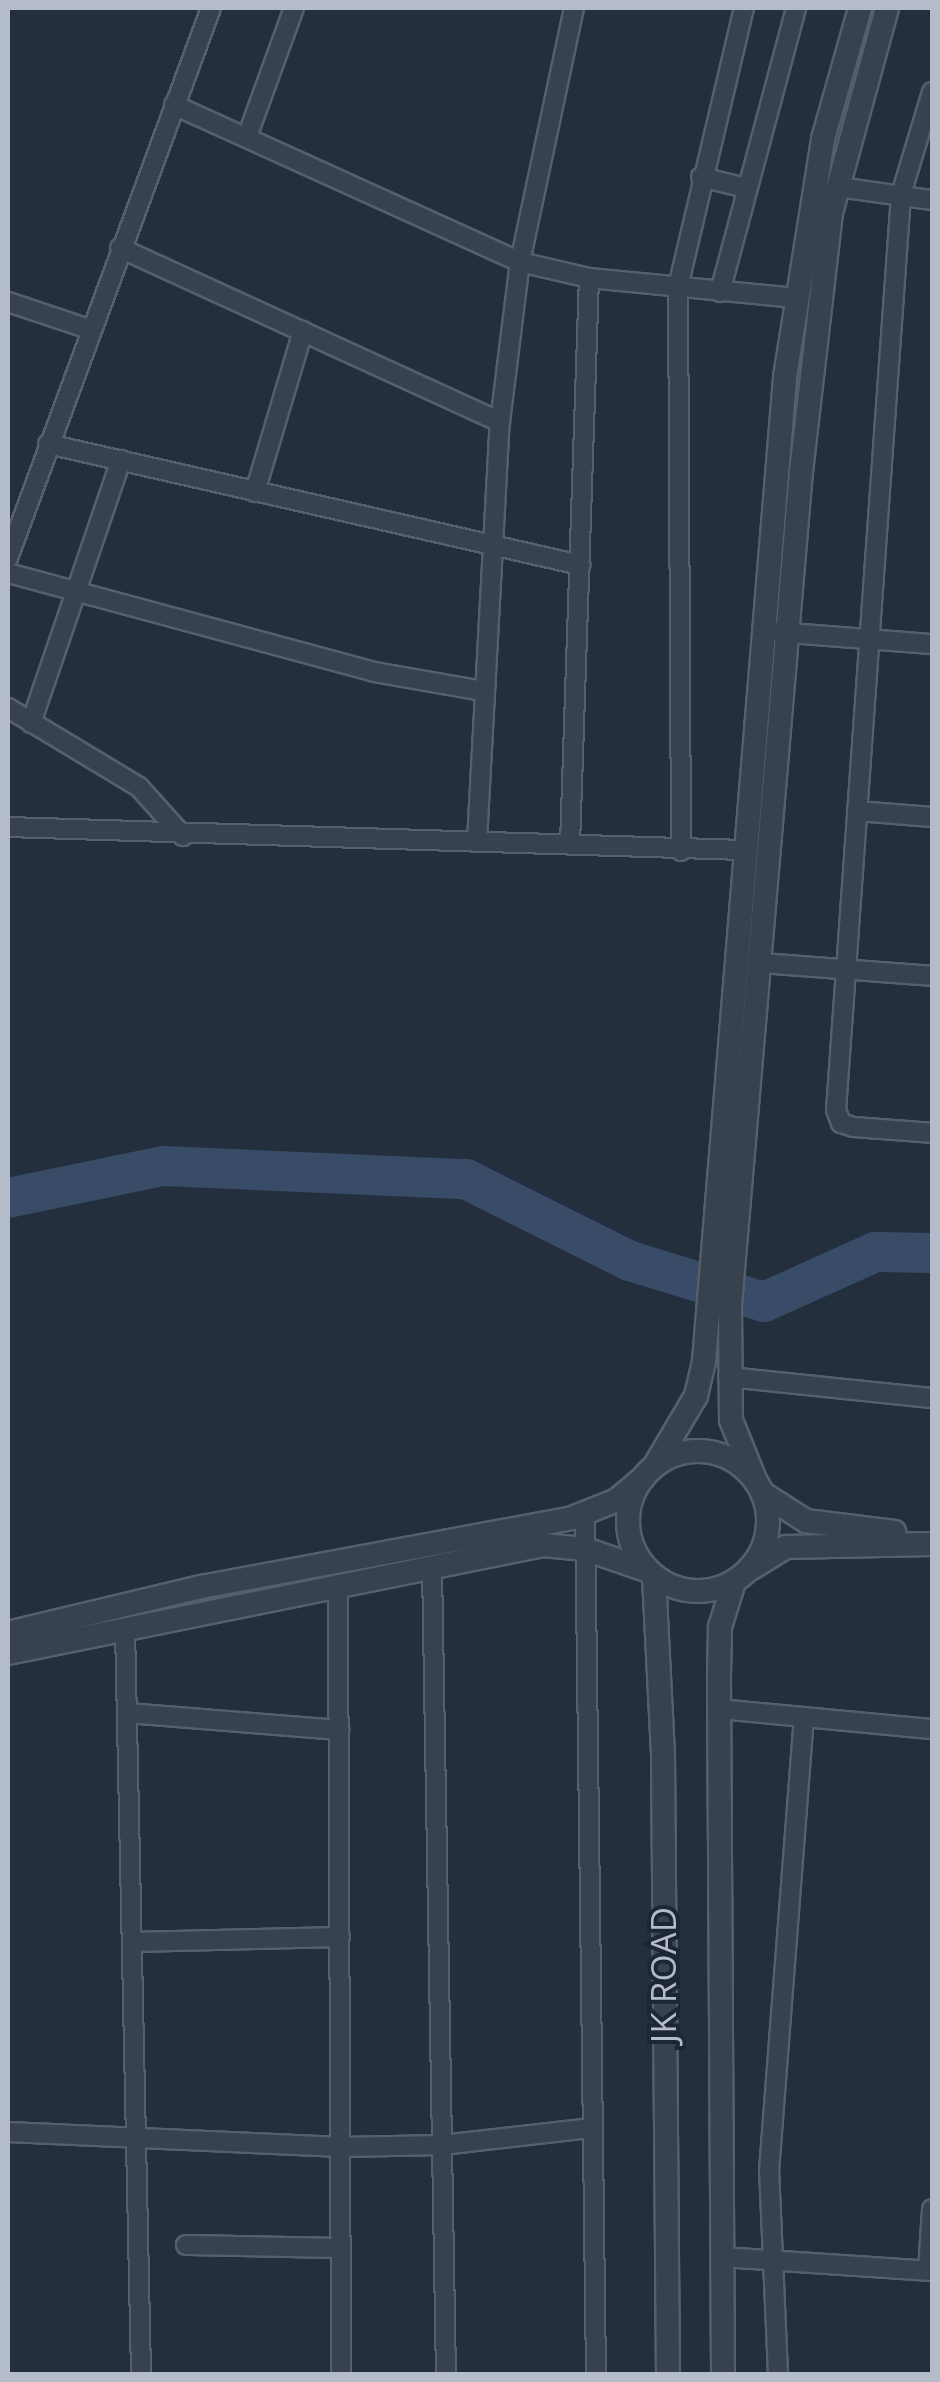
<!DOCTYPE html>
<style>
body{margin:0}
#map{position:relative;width:940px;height:2382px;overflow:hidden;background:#242f3e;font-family:"Open Sans",sans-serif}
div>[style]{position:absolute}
.river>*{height:40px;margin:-20px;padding:0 20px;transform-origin:20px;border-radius:20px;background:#394c67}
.roads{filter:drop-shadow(2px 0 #565f6c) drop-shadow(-2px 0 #565f6c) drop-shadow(0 2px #565f6c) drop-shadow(0 -2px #565f6c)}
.minor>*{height:18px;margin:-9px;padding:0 9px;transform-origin:9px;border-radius:9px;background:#38414e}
.tertiary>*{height:22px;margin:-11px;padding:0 11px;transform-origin:11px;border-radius:11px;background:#38414e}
.tertiary>.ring{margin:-11px;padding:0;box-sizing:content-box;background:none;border:22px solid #38414e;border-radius:50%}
span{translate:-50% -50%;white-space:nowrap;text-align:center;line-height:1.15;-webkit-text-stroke:8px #1d2633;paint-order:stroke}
.street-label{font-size:35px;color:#b4bcc9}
.frame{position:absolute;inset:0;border:10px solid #b4bcc9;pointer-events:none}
</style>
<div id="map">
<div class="river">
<div style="left:8px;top:1198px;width:158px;rotate:-11.7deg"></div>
<div style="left:163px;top:1166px;width:303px;rotate:2.5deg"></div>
<div style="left:466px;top:1179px;width:183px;rotate:26.6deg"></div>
<div style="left:630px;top:1261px;width:140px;rotate:17deg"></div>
<div style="left:764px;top:1302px;width:122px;rotate:-24.2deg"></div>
<div style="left:875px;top:1252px;width:57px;rotate:1deg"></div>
</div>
<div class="roads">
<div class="minor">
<div style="left:932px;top:92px;width:108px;rotate:106.8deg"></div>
<div style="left:901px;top:195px;width:917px;rotate:94.06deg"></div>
<div style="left:836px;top:1110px;width:14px;rotate:69deg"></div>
<div style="left:841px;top:1123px;width:13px;rotate:18deg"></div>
<div style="left:853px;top:1127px;width:79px;rotate:4.3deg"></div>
<div style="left:174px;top:105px;width:380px;rotate:24.4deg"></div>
<div style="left:520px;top:262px;width:71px;rotate:13.1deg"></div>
<div style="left:589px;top:278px;width:208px;rotate:5.5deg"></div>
<div style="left:247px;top:137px;width:137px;rotate:-70deg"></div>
<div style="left:701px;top:177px;width:46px;rotate:13.7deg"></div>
<div style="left:838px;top:187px;width:95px;rotate:7.9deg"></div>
<div style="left:120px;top:248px;width:418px;rotate:24.6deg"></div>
<div style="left:720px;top:292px;width:294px;rotate:-75deg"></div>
<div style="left:8px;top:302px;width:85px;rotate:18.4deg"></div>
<div style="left:48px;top:444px;width:546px;rotate:12.81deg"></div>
<div style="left:255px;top:492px;width:168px;rotate:-73.4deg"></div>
<div style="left:8px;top:558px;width:586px;rotate:-69.74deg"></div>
<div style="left:8px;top:573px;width:379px;rotate:15.1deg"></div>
<div style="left:374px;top:672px;width:111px;rotate:9.9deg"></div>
<div style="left:776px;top:632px;width:156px;rotate:4.4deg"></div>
<div style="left:8px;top:708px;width:153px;rotate:31.1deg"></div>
<div style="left:139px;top:787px;width:66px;rotate:48.1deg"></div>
<div style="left:31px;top:723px;width:278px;rotate:-71.1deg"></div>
<div style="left:857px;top:811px;width:75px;rotate:4.6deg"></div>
<div style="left:8px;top:827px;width:738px;rotate:1.79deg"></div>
<div style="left:477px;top:841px;width:420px;rotate:-86.9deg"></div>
<div style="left:500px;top:422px;width:161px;rotate:-82.9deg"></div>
<div style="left:520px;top:262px;width:260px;rotate:-78deg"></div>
<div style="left:570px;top:844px;width:566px;rotate:-88.08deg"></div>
<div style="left:681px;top:851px;width:564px;rotate:-90.3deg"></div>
<div style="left:678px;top:287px;width:287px;rotate:-76.7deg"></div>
<div style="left:760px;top:963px;width:172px;rotate:4.3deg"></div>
<div style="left:728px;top:1377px;width:205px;rotate:5.9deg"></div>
<div style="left:585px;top:1513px;width:861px;rotate:89.27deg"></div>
<div style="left:432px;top:1567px;width:807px;rotate:89.01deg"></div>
<div style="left:338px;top:1584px;width:790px;rotate:89.78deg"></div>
<div style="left:125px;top:1628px;width:746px;rotate:88.77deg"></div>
<div style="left:719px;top:1709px;width:214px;rotate:5.4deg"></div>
<div style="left:127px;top:1713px;width:213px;rotate:4.6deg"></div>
<div style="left:132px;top:1942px;width:208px;rotate:-1.4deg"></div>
<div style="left:8px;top:2132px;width:333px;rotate:2.6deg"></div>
<div style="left:341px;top:2147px;width:101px;rotate:-1.1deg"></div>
<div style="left:442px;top:2145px;width:151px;rotate:-6.5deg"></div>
<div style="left:186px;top:2245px;width:155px;rotate:1.1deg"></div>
<div style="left:722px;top:2257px;width:210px;rotate:3.8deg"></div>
<div style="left:928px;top:2270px;width:61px;rotate:-86.2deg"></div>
<div style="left:778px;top:2374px;width:203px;rotate:-92.5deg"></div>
<div style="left:769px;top:2171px;width:455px;rotate:-85.6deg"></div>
</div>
<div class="tertiary">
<div class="ring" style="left:628px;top:1451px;width:118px;height:118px"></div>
<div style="left:655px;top:1465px;width:80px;rotate:-59.3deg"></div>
<div style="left:696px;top:1396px;width:36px;rotate:-77deg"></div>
<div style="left:704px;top:1361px;width:987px;rotate:-85.29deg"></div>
<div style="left:785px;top:377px;width:241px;rotate:-80.9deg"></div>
<div style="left:823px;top:139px;width:136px;rotate:-74.2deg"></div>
<div style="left:756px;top:1482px;width:67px;rotate:-112deg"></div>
<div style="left:731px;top:1420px;width:115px;rotate:-90.5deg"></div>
<div style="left:730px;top:1305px;width:836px;rotate:-85.13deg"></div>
<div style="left:801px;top:472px;width:261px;rotate:-83.4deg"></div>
<div style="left:831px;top:213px;width:213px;rotate:-74.7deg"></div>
<div style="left:762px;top:1493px;width:52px;rotate:32.5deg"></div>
<div style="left:806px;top:1521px;width:89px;rotate:7.1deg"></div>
<div style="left:752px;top:1568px;width:40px;rotate:-32deg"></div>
<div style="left:786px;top:1547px;width:146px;rotate:-1.2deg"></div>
<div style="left:654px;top:1577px;width:176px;rotate:87.1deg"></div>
<div style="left:663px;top:1753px;width:621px;rotate:89.54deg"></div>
<div style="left:8px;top:1633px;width:198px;rotate:-13.4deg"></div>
<div style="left:201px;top:1587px;width:377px;rotate:-10.5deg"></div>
<div style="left:572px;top:1518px;width:48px;rotate:-21.8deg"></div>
<div style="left:617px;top:1500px;width:33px;rotate:-40deg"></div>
<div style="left:8px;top:1653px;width:546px;rotate:-11.41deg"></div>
<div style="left:543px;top:1545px;width:42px;rotate:5.4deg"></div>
<div style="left:585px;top:1549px;width:65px;rotate:19deg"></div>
<div style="left:723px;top:2374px;width:698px;rotate:-90.33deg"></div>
<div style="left:719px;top:1676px;width:49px;rotate:-88.8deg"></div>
<div style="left:720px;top:1627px;width:47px;rotate:-72.7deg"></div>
</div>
</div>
<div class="street-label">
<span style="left:663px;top:1975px;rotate:-90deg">JK ROAD</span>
</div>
<div class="frame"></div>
</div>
